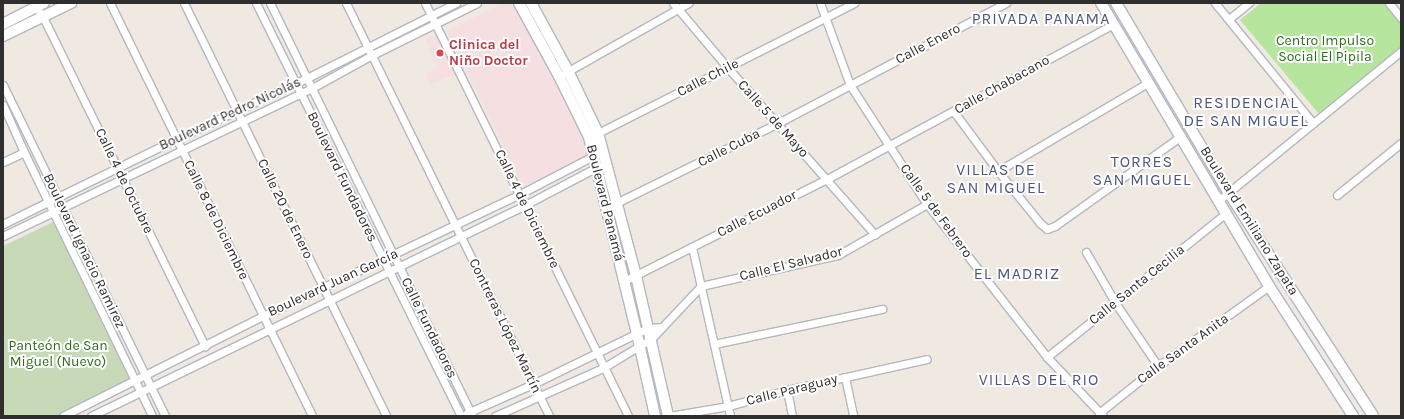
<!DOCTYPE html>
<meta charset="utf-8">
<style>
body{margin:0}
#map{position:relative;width:1404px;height:419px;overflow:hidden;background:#efe9e1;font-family:Karla,sans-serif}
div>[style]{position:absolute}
.medical>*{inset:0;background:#f5dfe0}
.green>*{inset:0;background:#b6e59e}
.cemetery>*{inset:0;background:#c8d9b8}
.roads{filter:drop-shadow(1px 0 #b4b7c1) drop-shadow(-1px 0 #b4b7c1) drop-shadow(0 1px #b4b7c1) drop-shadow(0 -1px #b4b7c1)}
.street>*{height:7px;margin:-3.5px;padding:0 3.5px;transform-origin:3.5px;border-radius:3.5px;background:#fff}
.secondary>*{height:10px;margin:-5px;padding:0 5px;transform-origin:5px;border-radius:5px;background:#fff}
.dots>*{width:11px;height:11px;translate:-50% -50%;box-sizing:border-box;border:2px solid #fff;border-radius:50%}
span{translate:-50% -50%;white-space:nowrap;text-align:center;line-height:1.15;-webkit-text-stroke:4px #fff;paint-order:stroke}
.park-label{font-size:14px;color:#2c6e1b}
.street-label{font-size:14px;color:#2e2e2e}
.health-label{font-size:14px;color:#be3a42;font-weight:700}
.left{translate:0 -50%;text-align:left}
.quarter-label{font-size:16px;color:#4d5680;letter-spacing:1px}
.frame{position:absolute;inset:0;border:4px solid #2e2e2e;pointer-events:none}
</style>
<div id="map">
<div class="medical">
<div style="clip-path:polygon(503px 3px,515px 3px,553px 72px,592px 154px,524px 188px,447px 31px)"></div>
<div style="clip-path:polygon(438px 32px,458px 72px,431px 85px,426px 74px,438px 67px,425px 39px)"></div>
</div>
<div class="green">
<div style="clip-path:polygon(1261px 3px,1388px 3px,1401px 20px,1401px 46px,1320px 115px,1240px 20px)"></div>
</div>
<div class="cemetery">
<div style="clip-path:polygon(53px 222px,131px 379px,58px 416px,3px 416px,3px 246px)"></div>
</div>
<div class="roads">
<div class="street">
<div style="left:33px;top:3px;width:17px;rotate:54deg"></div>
<div style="left:43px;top:17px;width:367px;rotate:63.8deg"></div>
<div style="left:110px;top:3px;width:460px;rotate:63.9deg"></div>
<div style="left:184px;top:3px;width:460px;rotate:63.9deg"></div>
<div style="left:256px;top:3px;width:461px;rotate:63.6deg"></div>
<div style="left:270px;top:3px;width:460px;rotate:63.9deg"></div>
<div style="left:346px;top:3px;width:460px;rotate:63.8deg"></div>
<div style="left:425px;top:3px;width:460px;rotate:63.8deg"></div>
<div style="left:673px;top:3px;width:85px;rotate:49.8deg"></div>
<div style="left:728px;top:68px;width:222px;rotate:48.6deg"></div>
<div style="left:820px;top:3px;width:87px;rotate:69.9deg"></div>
<div style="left:850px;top:85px;width:142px;rotate:57.1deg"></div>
<div style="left:927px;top:204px;width:194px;rotate:51.9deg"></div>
<div style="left:1047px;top:357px;width:81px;rotate:46.5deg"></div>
<div style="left:1215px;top:3px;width:155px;rotate:50.8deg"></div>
<div style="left:1389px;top:3px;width:19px;rotate:51deg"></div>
<div style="left:1229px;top:19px;width:26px;rotate:-39deg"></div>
<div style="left:565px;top:73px;width:142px;rotate:-29.6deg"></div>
<div style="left:3px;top:85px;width:369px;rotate:63.9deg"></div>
<div style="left:3px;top:105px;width:51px;rotate:65.9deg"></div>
<div style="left:24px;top:152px;width:293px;rotate:64.1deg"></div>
<div style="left:954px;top:112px;width:74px;rotate:53.3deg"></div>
<div style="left:998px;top:171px;width:67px;rotate:51.1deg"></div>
<div style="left:1040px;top:223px;width:9px;rotate:41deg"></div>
<div style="left:1047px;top:229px;width:9px;rotate:-21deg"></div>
<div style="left:1055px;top:226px;width:153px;rotate:-35.5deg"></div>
<div style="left:594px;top:135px;width:292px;rotate:-26.9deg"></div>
<div style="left:3px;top:162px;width:23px;rotate:-25deg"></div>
<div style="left:998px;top:171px;width:175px;rotate:-30.5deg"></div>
<div style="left:1337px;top:195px;width:82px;rotate:-39.1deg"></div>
<div style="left:1218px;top:201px;width:237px;rotate:-39.3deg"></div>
<div style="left:608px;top:207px;width:190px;rotate:-26.3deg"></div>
<div style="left:778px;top:123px;width:258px;rotate:-27.8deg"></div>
<div style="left:3px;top:224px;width:193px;rotate:-26.2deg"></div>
<div style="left:176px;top:139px;width:145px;rotate:-25deg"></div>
<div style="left:307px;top:78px;width:167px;rotate:-26.7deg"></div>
<div style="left:3px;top:236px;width:343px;rotate:-25.6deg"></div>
<div style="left:312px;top:88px;width:68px;rotate:-28.8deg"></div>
<div style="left:372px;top:55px;width:117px;rotate:-26.3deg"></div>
<div style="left:692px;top:247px;width:173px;rotate:77.3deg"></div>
<div style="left:1086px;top:252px;width:60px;rotate:60deg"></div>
<div style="left:1116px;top:304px;width:75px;rotate:55.9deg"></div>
<div style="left:624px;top:281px;width:227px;rotate:-26.7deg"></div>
<div style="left:827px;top:179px;width:326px;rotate:-28.4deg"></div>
<div style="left:714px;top:344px;width:172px;rotate:-11.8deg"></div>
<div style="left:1047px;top:357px;width:230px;rotate:-38.8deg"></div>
<div style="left:845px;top:377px;width:40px;rotate:78deg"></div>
<div style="left:787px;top:390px;width:26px;rotate:79deg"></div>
<div style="left:467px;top:413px;width:72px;rotate:-23.7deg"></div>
<div style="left:533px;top:384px;width:128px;rotate:-26deg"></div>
<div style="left:648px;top:328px;width:14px;rotate:-4deg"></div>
<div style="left:1099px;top:413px;width:75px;rotate:-38.5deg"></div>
<div style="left:1158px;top:366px;width:137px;rotate:-35.8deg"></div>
<div style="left:63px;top:416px;width:224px;rotate:-26.6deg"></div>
<div style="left:263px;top:316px;width:284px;rotate:-25.4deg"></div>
<div style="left:520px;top:194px;width:87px;rotate:-27.5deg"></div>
<div style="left:91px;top:416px;width:483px;rotate:-25.9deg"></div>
<div style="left:525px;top:205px;width:84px;rotate:-27.8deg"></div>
<div style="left:495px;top:416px;width:118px;rotate:-24deg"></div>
<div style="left:603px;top:368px;width:42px;rotate:-31.4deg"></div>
<div style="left:639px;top:346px;width:14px;rotate:-30deg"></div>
<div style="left:651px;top:339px;width:73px;rotate:-46.7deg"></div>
<div style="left:701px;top:286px;width:140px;rotate:-12.8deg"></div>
<div style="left:838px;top:255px;width:103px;rotate:-29.8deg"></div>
<div style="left:669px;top:416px;width:60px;rotate:-9.6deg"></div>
<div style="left:728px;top:406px;width:61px;rotate:-15.2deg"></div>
<div style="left:787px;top:390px;width:143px;rotate:-12.5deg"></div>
</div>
<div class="secondary">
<div style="left:519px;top:3px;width:83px;rotate:61.3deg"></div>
<div style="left:559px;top:76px;width:68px;rotate:63.8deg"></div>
<div style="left:589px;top:137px;width:203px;rotate:76.3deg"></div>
<div style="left:637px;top:334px;width:84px;rotate:77.6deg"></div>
<div style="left:531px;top:3px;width:77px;rotate:61.4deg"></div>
<div style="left:568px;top:71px;width:69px;rotate:64.2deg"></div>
<div style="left:598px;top:133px;width:148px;rotate:75.1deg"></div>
<div style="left:636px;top:276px;width:144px;rotate:77.1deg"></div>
<div style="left:1101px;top:3px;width:329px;rotate:59.3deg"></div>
<div style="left:1269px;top:286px;width:155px;rotate:57.1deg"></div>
<div style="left:1116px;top:3px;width:221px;rotate:59.3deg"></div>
<div style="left:1229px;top:193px;width:265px;rotate:57.1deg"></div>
<div style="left:3px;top:24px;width:46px;rotate:-27.1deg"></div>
<div style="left:3px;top:36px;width:76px;rotate:-25.9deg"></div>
</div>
</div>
<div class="dots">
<div style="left:440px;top:53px;background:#e0444e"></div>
</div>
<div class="park-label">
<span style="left:1325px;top:49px">Centro Impulso<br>Social El Pipila</span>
<span style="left:58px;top:354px">Panteón de San<br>Miguel (Nuevo)</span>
</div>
<div class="street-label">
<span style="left:928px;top:44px;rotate:-28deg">Calle Enero</span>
<span style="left:708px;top:78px;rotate:-27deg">Calle Chile</span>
<span style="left:1002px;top:85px;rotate:-29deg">Calle Chabacano</span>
<span style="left:230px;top:114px;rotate:-25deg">Boulevard Pedro Nicolás</span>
<span style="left:773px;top:119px;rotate:48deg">Calle 5 de Mayo</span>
<span style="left:729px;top:148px;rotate:-27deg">Calle Cuba</span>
<span style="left:342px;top:177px;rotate:64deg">Boulevard Fundadores</span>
<span style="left:124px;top:181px;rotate:64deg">Calle 4 de Octubre</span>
<span style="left:605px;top:203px;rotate:76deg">Boulevard Panamá</span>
<span style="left:285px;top:209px;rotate:64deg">Calle 20 de Enero</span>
<span style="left:527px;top:209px;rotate:64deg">Calle 4 de Diciembre</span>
<span style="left:936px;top:211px;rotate:54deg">Calle 5 de Febrero</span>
<span style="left:757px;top:214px;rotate:-27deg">Calle Ecuador</span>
<span style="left:216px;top:220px;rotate:64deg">Calle 8 de Diciembre</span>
<span style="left:1249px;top:221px;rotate:58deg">Boulevard Emiliano Zapata</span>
<span style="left:84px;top:251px;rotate:64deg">Boulevard Ignacio Ramirez</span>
<span style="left:791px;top:264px;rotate:-14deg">Calle El Salvador</span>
<span style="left:333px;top:283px;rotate:-25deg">Boulevard Juan García</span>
<span style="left:1137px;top:285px;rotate:-39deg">Calle Santa Cecilia</span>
<span style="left:505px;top:326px;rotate:64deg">Contreras López Martín</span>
<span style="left:429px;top:328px;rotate:64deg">Calle Fundadores</span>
<span style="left:1183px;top:349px;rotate:-36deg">Calle Santa Anita</span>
<span style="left:792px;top:390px;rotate:-14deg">Calle Paraguay</span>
</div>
<div class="health-label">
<span class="left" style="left:449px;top:53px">Clinica del<br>Niño Doctor</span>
</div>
<div class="quarter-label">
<span style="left:1041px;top:19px">PRIVADA PANAMA</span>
<span style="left:1246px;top:112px">RESIDENCIAL<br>DE SAN MIGUEL</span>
<span style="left:1142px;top:171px">TORRES<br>SAN MIGUEL</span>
<span style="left:996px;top:179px">VILLAS DE<br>SAN MIGUEL</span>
<span style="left:1017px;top:274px">EL MADRIZ</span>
<span style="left:1039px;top:380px">VILLAS DEL RIO</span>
</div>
<div class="frame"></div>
</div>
